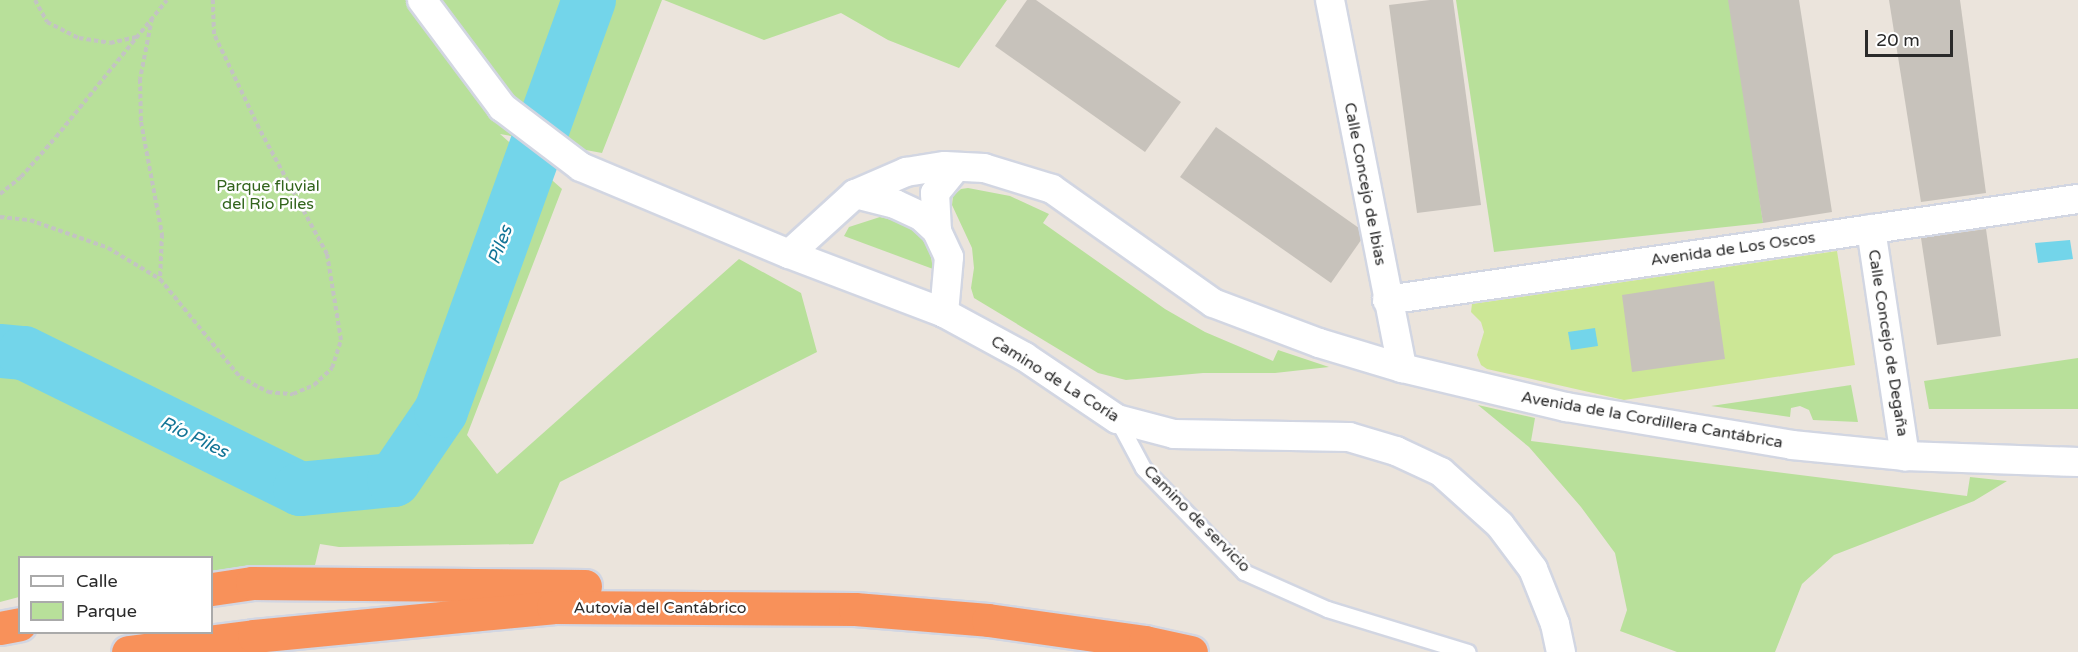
<!DOCTYPE html>
<meta charset="utf-8">
<style>
body{margin:0}
#map{position:relative;width:2078px;height:652px;overflow:hidden;background:#ebe4dc;font-family:"Varela Round",sans-serif}
div>[style]{position:absolute}
.green>*{inset:0;background:#b8e09a}
.pitch>*{inset:0;background:#cce796}
.water>*{inset:0;background:#73d5ea}
.river>*{height:54px;margin:-27px;padding:0 27px;transform-origin:27px;border-radius:27px;background:#73d5ea}
.building>*{inset:0;background:#c7c2bb}
.path>*{height:4px;margin-top:-2px;transform-origin:0;background:repeating-linear-gradient(90deg,#c3c3c3 0 4.5px,transparent 0 7.5px)}
.roads{filter:drop-shadow(2px 0 #d2d6e2) drop-shadow(-2px 0 #d2d6e2) drop-shadow(0 2px #d2d6e2) drop-shadow(0 -2px #d2d6e2)}
.lane>*{height:15px;margin:-7.5px;padding:0 7.5px;transform-origin:7.5px;border-radius:7.5px;background:#fff}
.street>*{height:28px;margin:-14px;padding:0 14px;transform-origin:14px;border-radius:14px;background:#fff}
.highway>*{height:33px;margin:-16.5px;padding:0 16.5px;transform-origin:16.5px;border-radius:16.5px;background:#f8915a}
span{translate:-50% -50%;white-space:nowrap;text-align:center;line-height:1.15;-webkit-text-stroke:5px #fff;paint-order:stroke}
.street-label{font-size:16px;color:#2a2a2a}
.park-label{font-size:16px;color:#32641c}
.water-label{font-size:18px;color:#127496;font-style:italic}
.legend{position:absolute;left:18px;top:556px;width:195px;height:78px;box-sizing:border-box;background:#fff;border:2px solid #aaa;margin:0;padding:8px 10px;list-style:none;font-size:18px;color:#2a2a2a}
.legend li{display:flex;align-items:center;gap:12px;height:30px}
.legend b{width:30px;border:2px solid #aaa}
.scale{position:absolute;left:1865px;top:30px;width:88px;height:27px;box-sizing:border-box;border:3px solid #2a2a2a;border-top:0;padding-left:8px;font-size:18px;line-height:21px;white-space:nowrap;color:#2a2a2a;-webkit-text-stroke:4px #fff;paint-order:stroke}
</style>
<div id="map">
<div class="green">
<div style="clip-path:polygon(0 0,662px 0,602px 153px,500px 134px,562px 189px,467px 435px,497px 474px,739px 259px,801px 293px,817px 352px,560px 482px,533px 544px,339px 547px,320px 544px,315px 565px,212px 572px,212px 558px,20px 558px,19px 597px,0 602px)"></div>
<div style="clip-path:polygon(664px 0,1007px 0,959px 68px,888px 40px,841px 13px,764px 40px)"></div>
<div style="clip-path:polygon(1456px 0,1732px 0,1763px 223px,1494px 252px)"></div>
<div style="clip-path:polygon(968px 188px,1010px 196px,1049px 214px,1043px 223px,1165px 309px,1205px 332px,1273px 361px,1278px 350px,1329px 367px,1275px 373px,1203px 373px,1126px 380px,1098px 373px,974px 298px,971px 288px,974px 268px,972px 248px,952px 205px,953px 196px,961px 189px)"></div>
<div style="clip-path:polygon(880px 217px,914px 225px,929px 245px,933px 269px,844px 236px,849px 227px)"></div>
<div style="clip-path:polygon(2078px 358px,2078px 409px,1929px 409px,1924px 381px)"></div>
<div style="clip-path:polygon(1851px 385px,1858px 422px,1813px 420px,1809px 410px,1800px 406px,1791px 408px,1790px 417px,1711px 406px)"></div>
<div style="clip-path:polygon(1478px 405px,1535px 418px,1531px 441px,1967px 496px,1970px 477px,2007px 481px,1974px 501px,1834px 555px,1802px 584px,1775px 652px,1677px 652px,1620px 631px,1627px 610px,1615px 553px,1581px 507px,1529px 447px)"></div>
</div>
<div class="pitch">
<div style="clip-path:polygon(1837px 251px,1855px 365px,1624px 400px,1487px 369px,1481px 365px,1477px 355px,1484px 332px,1481px 322px,1471px 312px,1472px 304px)"></div>
</div>
<div class="water">
<div style="clip-path:polygon(2070px 240px,2073px 259px,2038px 263px,2035px 243px)"></div>
<div style="clip-path:polygon(1595px 328px,1598px 346px,1571px 350px,1568px 332px)"></div>
</div>
<div class="river">
<div style="left:0;top:351px;width:24px;rotate:5deg"></div>
<div style="left:24px;top:353px;width:308px;rotate:26.2deg"></div>
<div style="left:300px;top:489px;width:94px;rotate:-5.5deg"></div>
<div style="left:394px;top:480px;width:83px;rotate:-55.7deg"></div>
<div style="left:441px;top:411px;width:437px;rotate:-70.2deg"></div>
</div>
<div class="building">
<div style="clip-path:polygon(1027px 0,1036px 0,1181px 102px,1145px 152px,995px 46px)"></div>
<div style="clip-path:polygon(1430px 0,1453px 0,1481px 205px,1417px 213px,1389px 5px)"></div>
<div style="clip-path:polygon(1728px 0,1799px 0,1832px 212px,1763px 223px)"></div>
<div style="clip-path:polygon(1889px 0,1960px 0,1986px 193px,1921px 202px)"></div>
<div style="clip-path:polygon(1216px 127px,1366px 233px,1331px 283px,1180px 177px)"></div>
<div style="clip-path:polygon(1986px 229px,2001px 336px,1937px 345px,1921px 238px)"></div>
<div style="clip-path:polygon(1714px 281px,1725px 359px,1632px 372px,1622px 295px)"></div>
</div>
<div class="path">
<div style="left:35px;top:0;width:25px;rotate:61deg"></div>
<div style="left:47px;top:22px;width:36px;rotate:27deg"></div>
<div style="left:79px;top:38px;width:31px;rotate:9deg"></div>
<div style="left:110px;top:43px;width:27px;rotate:-13deg"></div>
<div style="left:152px;top:18px;width:62px;rotate:101.1deg"></div>
<div style="left:140px;top:79px;width:43px;rotate:88.7deg"></div>
<div style="left:141px;top:122px;width:114px;rotate:79.4deg"></div>
<div style="left:162px;top:234px;width:45px;rotate:92.5deg"></div>
<div style="left:0;top:194px;width:27px;rotate:-39deg"></div>
<div style="left:21px;top:177px;width:53px;rotate:-48.8deg"></div>
<div style="left:56px;top:137px;width:176px;rotate:-51deg"></div>
<div style="left:0;top:217px;width:30px;rotate:6deg"></div>
<div style="left:30px;top:220px;width:83px;rotate:19.7deg"></div>
<div style="left:108px;top:248px;width:61px;rotate:30.8deg"></div>
<div style="left:160px;top:279px;width:127px;rotate:50.8deg"></div>
<div style="left:240px;top:377px;width:32px;rotate:28deg"></div>
<div style="left:268px;top:392px;width:25px;rotate:5deg"></div>
<div style="left:293px;top:394px;width:23px;rotate:-23deg"></div>
<div style="left:314px;top:385px;width:25px;rotate:-43deg"></div>
<div style="left:332px;top:368px;width:29px;rotate:-72deg"></div>
<div style="left:341px;top:340px;width:87px;rotate:-99.2deg"></div>
<div style="left:327px;top:254px;width:143px;rotate:-118.4deg"></div>
<div style="left:259px;top:128px;width:104px;rotate:-115.6deg"></div>
<div style="left:214px;top:34px;width:34px;rotate:-92deg"></div>
</div>
<div class="roads">
<div class="lane">
<div style="left:1117px;top:419px;width:55px;rotate:62deg"></div>
<div style="left:1143px;top:468px;width:145px;rotate:45.8deg"></div>
<div style="left:1244px;top:572px;width:91px;rotate:24deg"></div>
<div style="left:1327px;top:609px;width:147px;rotate:17deg"></div>
</div>
<div class="street">
<div style="left:422px;top:0;width:134px;rotate:53.2deg"></div>
<div style="left:502px;top:107px;width:99px;rotate:37.2deg"></div>
<div style="left:581px;top:167px;width:225px;rotate:22.7deg"></div>
<div style="left:789px;top:254px;width:166px;rotate:20.8deg"></div>
<div style="left:944px;top:313px;width:92px;rotate:28.5deg"></div>
<div style="left:1025px;top:357px;width:111px;rotate:34deg"></div>
<div style="left:1117px;top:419px;width:59px;rotate:14.7deg"></div>
<div style="left:1174px;top:434px;width:175px;rotate:1deg"></div>
<div style="left:1349px;top:437px;width:49px;rotate:16.6deg"></div>
<div style="left:1396px;top:451px;width:50px;rotate:25deg"></div>
<div style="left:1441px;top:472px;width:79px;rotate:41.9deg"></div>
<div style="left:1500px;top:525px;width:55px;rotate:53.1deg"></div>
<div style="left:1533px;top:569px;width:59px;rotate:68.2deg"></div>
<div style="left:1555px;top:624px;width:29px;rotate:78deg"></div>
<div style="left:1330px;top:0;width:375px;rotate:78.9deg"></div>
<div style="left:855px;top:194px;width:41px;rotate:14deg"></div>
<div style="left:895px;top:204px;width:29px;rotate:25deg"></div>
<div style="left:921px;top:216px;width:22px;rotate:43deg"></div>
<div style="left:1871px;top:229px;width:230px;rotate:81.5deg"></div>
<div style="left:789px;top:254px;width:89px;rotate:-42.3deg"></div>
<div style="left:855px;top:194px;width:56px;rotate:-23.3deg"></div>
<div style="left:906px;top:172px;width:39px;rotate:-9deg"></div>
<div style="left:945px;top:166px;width:39px;rotate:3deg"></div>
<div style="left:984px;top:168px;width:71px;rotate:17.2deg"></div>
<div style="left:1052px;top:189px;width:197px;rotate:35.3deg"></div>
<div style="left:1213px;top:303px;width:113px;rotate:20.7deg"></div>
<div style="left:1319px;top:343px;width:87px;rotate:16.8deg"></div>
<div style="left:1402px;top:368px;width:169px;rotate:13.4deg"></div>
<div style="left:1566px;top:407px;width:229px;rotate:9.5deg"></div>
<div style="left:1792px;top:445px;width:114px;rotate:5.6deg"></div>
<div style="left:1905px;top:456px;width:173px;rotate:2deg"></div>
<div style="left:1387px;top:300px;width:698px;rotate:-8.32deg"></div>
<div style="left:944px;top:313px;width:56px;rotate:-84.9deg"></div>
<div style="left:949px;top:257px;width:29px;rotate:-115deg"></div>
<div style="left:937px;top:231px;width:38px;rotate:-93deg"></div>
<div style="left:935px;top:193px;width:33px;rotate:-51deg"></div>
</div>
<div class="highway">
<div style="left:212px;top:589px;width:40px;rotate:-8.5deg"></div>
<div style="left:252px;top:583px;width:333px;rotate:0.5deg"></div>
<div style="left:0;top:628px;width:20px;rotate:-11deg"></div>
<div style="left:128px;top:652px;width:127px;rotate:-7.2deg"></div>
<div style="left:254px;top:636px;width:300px;rotate:-5.5deg"></div>
<div style="left:553px;top:607px;width:302px;rotate:0.4deg"></div>
<div style="left:855px;top:609px;width:133px;rotate:4.7deg"></div>
<div style="left:988px;top:620px;width:159px;rotate:8deg"></div>
<div style="left:1145px;top:642px;width:47px;rotate:12.3deg"></div>
</div>
</div>
<div class="street-label">
<span style="left:1365px;top:184px;rotate:79deg">Calle Concejo de Ibias</span>
<span style="left:1733px;top:249px;rotate:-8deg">Avenida de Los Oscos</span>
<span style="left:1888px;top:343px;rotate:81deg">Calle Concejo de Degaña</span>
<span style="left:1055px;top:379px;rotate:32deg">Camino de La Coría</span>
<span style="left:1652px;top:420px;rotate:10deg">Avenida de la Cordillera Cantábrica</span>
<span style="left:1197px;top:519px;rotate:45deg">Camino de servicio</span>
<span style="left:660px;top:608px">Autovía del Cantábrico</span>
</div>
<div class="park-label">
<span style="left:268px;top:195px">Parque fluvial<br>del Rio Piles</span>
</div>
<div class="water-label">
<span style="left:500px;top:245px;rotate:-70deg">Piles</span>
<span style="left:194px;top:437px;rotate:26deg">Río Piles</span>
</div>
<ul class="legend">
<li><b style="height:8px;background:#fff"></b>Calle</li>
<li><b style="height:16px;background:#b8e09a"></b>Parque</li>
</ul>
<div class="scale">20 m</div>
</div>
